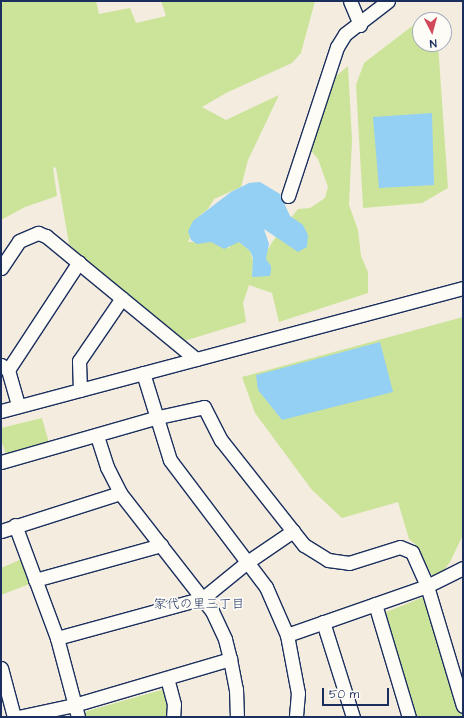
<!DOCTYPE html>
<meta charset="utf-8">
<style>
body{margin:0}
#map{position:relative;width:464px;height:718px;overflow:hidden;background:#f3ecdf;font-family:"Architects Daughter","Klee One",sans-serif}
div>[style]{position:absolute}
.green>*{inset:0;background:#cce49a}
.water>*{inset:0;background:#94cff4}
.roads{filter:drop-shadow(1px 0 #1b2f5e) drop-shadow(-1px 0 #1b2f5e) drop-shadow(0 1px #1b2f5e) drop-shadow(0 -1px #1b2f5e)}
.minor>*{height:13px;margin:-6.5px;padding:0 6.5px;transform-origin:6.5px;border-radius:6.5px;background:#fdfcf7}
span{translate:-50% -50%;white-space:nowrap;text-align:center;line-height:1.15;-webkit-text-stroke:3.5px #fdfcf7;paint-order:stroke}
.neighbourhood-label{font-size:13px;color:#1b2f5e}
.frame{position:absolute;inset:0;border:2px solid #1b2f5e;pointer-events:none}
.north{position:absolute;left:412px;top:12px;width:40px;height:40px;box-sizing:border-box;background:#fdfcf7;border:1px solid #a3aaba;border-radius:50%;rotate:174deg;font-size:11px;font-weight:700;line-height:16px;text-align:center;color:#1b2f5e}
.north::after{content:'';display:block;margin:auto;width:14px;height:18px;background:#d1495b;clip-path:polygon(50% 0,100% 100%,50% 72%,0 100%)}
.scale{position:absolute;left:322px;top:688px;width:67px;height:18px;box-sizing:border-box;border:2px solid #1b2f5e;border-top:0;padding-left:5px;font-size:12px;line-height:14px;white-space:nowrap;color:#1b2f5e;-webkit-text-stroke:3px #fdfcf7;paint-order:stroke}
</style>
<div id="map">
<div class="green">
<div style="clip-path:polygon(4px 1px,96px 1px,99px 14px,130px 8px,136px 23px,166px 16px,161px 1px,315px 1px,301px 53px,292px 63px,226px 93px,202px 107px,226px 120px,279px 95px,248px 160px,241px 187px,214px 199px,208px 209px,199px 216px,188px 242px,211px 242px,229px 248px,232px 243px,239px 242px,250px 251px,253px 261px,252px 276px,273px 241px,298px 209px,310px 208px,325px 198px,328px 187px,318px 159px,309px 148px,324px 86px,348px 66px,352px 140px,349px 205px,358px 230px,361px 256px,368px 272px,368px 293px,279px 322px,272px 293px,249px 285px,243px 303px,246px 322px,184px 341px,79px 262px,82px 257px,69px 244px,56px 168px,53px 167px,57px 196px,25px 207px,1px 220px,1px 5px)"></div>
<div style="clip-path:polygon(420px 20px,420px 44px,438px 44px,448px 188px,422px 203px,363px 208px,356px 85px,364px 63px)"></div>
<div style="clip-path:polygon(463px 317px,463px 535px,450px 562px,443px 572px,433px 577px,415px 544px,409px 539px,398px 502px,342px 518px,312px 490px,255px 413px,242px 377px)"></div>
<div style="clip-path:polygon(42px 418px,49px 443px,6px 454px,1px 440px,1px 428px)"></div>
<div style="clip-path:polygon(22px 559px,32px 583px,1px 595px,1px 568px)"></div>
<div style="clip-path:polygon(426px 596px,463px 709px,463px 717px,409px 717px,379px 615px)"></div>
<div style="clip-path:polygon(168px 688px,172px 717px,78px 717px,77px 714px)"></div>
</div>
<div class="water">
<div style="clip-path:polygon(432px 113px,434px 185px,379px 188px,373px 117px)"></div>
<div style="clip-path:polygon(260px 182px,280px 194px,290px 216px,303px 225px,308px 235px,307px 247px,298px 252px,264px 229px,269px 244px,266px 259px,271px 266px,271px 271px,270px 276px,252px 277px,253px 258px,250px 251px,239px 242px,224px 249px,211px 242px,197px 244px,191px 240px,188px 231px,193px 221px,231px 192px,249px 183px)"></div>
<div style="clip-path:polygon(380px 342px,393px 392px,282px 420px,258px 390px,256px 375px)"></div>
</div>
<div class="roads">
<div class="minor">
<div style="left:350px;top:1px;width:26px;rotate:67deg"></div>
<div style="left:288px;top:196px;width:157px;rotate:-71.8deg"></div>
<div style="left:337px;top:47px;width:15px;rotate:-58deg"></div>
<div style="left:345px;top:34px;width:54px;rotate:-37.5deg"></div>
<div style="left:1px;top:268px;width:32px;rotate:-56deg"></div>
<div style="left:19px;top:241px;width:21px;rotate:-23deg"></div>
<div style="left:38px;top:233px;width:9px;rotate:21deg"></div>
<div style="left:46px;top:236px;width:194px;rotate:39.4deg"></div>
<div style="left:1px;top:365px;width:9px;rotate:36deg"></div>
<div style="left:8px;top:370px;width:37px;rotate:74deg"></div>
<div style="left:8px;top:370px;width:129px;rotate:-56.7deg"></div>
<div style="left:143px;top:373px;width:91px;rotate:72.8deg"></div>
<div style="left:170px;top:460px;width:159px;rotate:52.9deg"></div>
<div style="left:266px;top:587px;width:52px;rotate:66.4deg"></div>
<div style="left:287px;top:635px;width:59px;rotate:79.3deg"></div>
<div style="left:298px;top:693px;width:24px;rotate:95deg"></div>
<div style="left:80px;top:390px;width:29px;rotate:-92deg"></div>
<div style="left:79px;top:361px;width:76px;rotate:-55.7deg"></div>
<div style="left:1px;top:411px;width:478px;rotate:-14.9deg"></div>
<div style="left:97px;top:436px;width:33px;rotate:72deg"></div>
<div style="left:107px;top:467px;width:29px;rotate:63deg"></div>
<div style="left:120px;top:493px;width:150px;rotate:52.1deg"></div>
<div style="left:212px;top:611px;width:31px;rotate:65deg"></div>
<div style="left:225px;top:639px;width:21px;rotate:76deg"></div>
<div style="left:230px;top:659px;width:31px;rotate:79deg"></div>
<div style="left:236px;top:689px;width:28px;rotate:88deg"></div>
<div style="left:1px;top:462px;width:159px;rotate:-16deg"></div>
<div style="left:154px;top:418px;width:51px;rotate:-12.4deg"></div>
<div style="left:204px;top:407px;width:37px;rotate:63deg"></div>
<div style="left:221px;top:440px;width:134px;rotate:51.7deg"></div>
<div style="left:304px;top:545px;width:28px;rotate:32deg"></div>
<div style="left:328px;top:560px;width:21px;rotate:8deg"></div>
<div style="left:349px;top:563px;width:53px;rotate:-17.4deg"></div>
<div style="left:400px;top:547px;width:13px;rotate:23deg"></div>
<div style="left:412px;top:552px;width:37px;rotate:66deg"></div>
<div style="left:427px;top:586px;width:125px;rotate:73.3deg"></div>
<div style="left:15px;top:525px;width:121px;rotate:69.6deg"></div>
<div style="left:57px;top:638px;width:82px;rotate:75.1deg"></div>
<div style="left:1px;top:531px;width:125px;rotate:-17.7deg"></div>
<div style="left:35px;top:580px;width:131px;rotate:-15.5deg"></div>
<div style="left:375px;top:604px;width:118px;rotate:73.3deg"></div>
<div style="left:323px;top:622px;width:100px;rotate:72.5deg"></div>
<div style="left:287px;top:635px;width:148px;rotate:-19.3deg"></div>
<div style="left:427px;top:586px;width:40px;rotate:-26.6deg"></div>
<div style="left:57px;top:638px;width:151px;rotate:-15.3deg"></div>
<div style="left:203px;top:598px;width:55px;rotate:-39.1deg"></div>
<div style="left:246px;top:563px;width:57px;rotate:-34.2deg"></div>
<div style="left:1px;top:668px;width:51px;rotate:75.1deg"></div>
<div style="left:167px;top:678px;width:27px;rotate:75deg"></div>
<div style="left:174px;top:704px;width:13px;rotate:94deg"></div>
<div style="left:18px;top:717px;width:57px;rotate:-12.1deg"></div>
<div style="left:74px;top:705px;width:163px;rotate:-16.4deg"></div>
</div>
</div>
<div class="neighbourhood-label">
<span style="left:199px;top:604px">家代の里三丁目</span>
</div>
<div class="frame"></div>
<div class="north">N</div>
<div class="scale">50 m</div>
</div>
